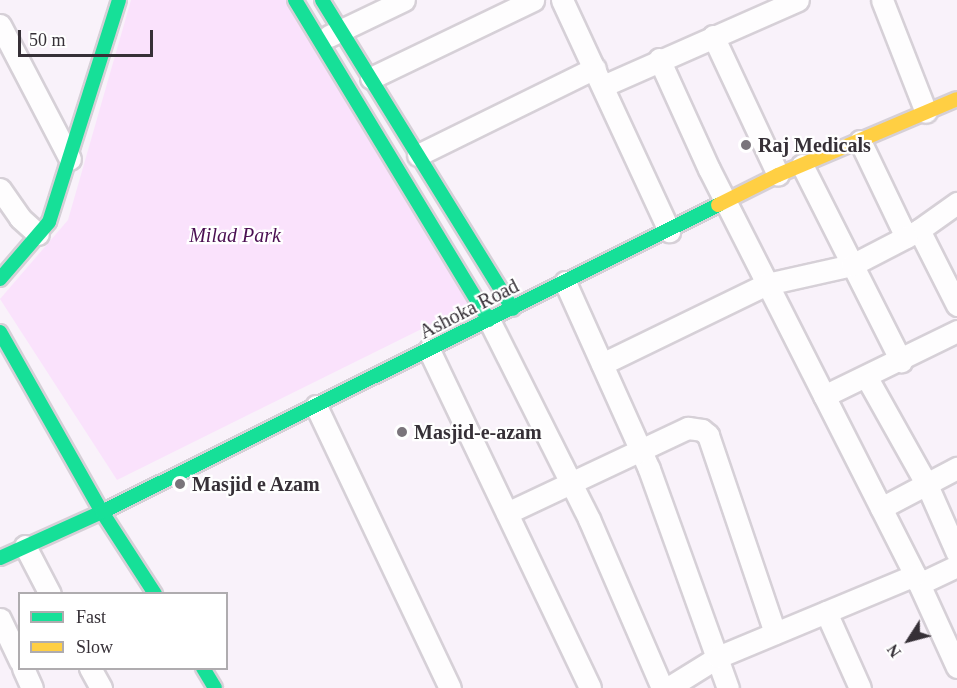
<!DOCTYPE html>
<style>
body{margin:0}
#map{position:relative;width:957px;height:688px;overflow:hidden;background:#f9f2fa;font-family:"Times New Roman",serif}
div>[style]{position:absolute}
.green>*{inset:0;background:#fae2fc}
.roads{filter:drop-shadow(2px 0 #d6d0d7) drop-shadow(-2px 0 #d6d0d7) drop-shadow(0 2px #d6d0d7) drop-shadow(0 -2px #d6d0d7)}
.street>*{height:21px;margin:-10.5px;padding:0 10.5px;transform-origin:10.5px;border-radius:10.5px;background:#fefdfe}
.fast>*{height:14px;margin:-7px;padding:0 7px;transform-origin:7px;border-radius:7px;background:#16e098}
.slow>*{height:14px;margin:-7px;padding:0 7px;transform-origin:7px;border-radius:7px;background:#ffcf43}
.dots>*{width:16px;height:16px;translate:-50% -50%;box-sizing:border-box;border:3px solid #fff;border-radius:50%}
span{translate:-50% -50%;white-space:nowrap;text-align:center;line-height:1.15;-webkit-text-stroke:4.5px #fff;paint-order:stroke}
.poi-label{font-size:20px;color:#363037;font-weight:700}
.left{translate:0 -50%;text-align:left}
.park-label{font-size:20px;color:#4b1052;font-style:italic}
.street-label{font-size:20px;color:#363037}
.legend{position:absolute;left:18px;top:592px;width:210px;height:78px;box-sizing:border-box;background:#fff;border:2px solid #afacaf;margin:0;padding:8px 10px;list-style:none;font-size:18px;color:#363037}
.legend li{display:flex;align-items:center;gap:12px;height:30px}
.legend b{width:30px;border:2px solid #afacaf}
.north{position:absolute;left:879px;top:610px;width:60px;height:60px;-webkit-text-stroke:4px #fff;paint-order:stroke;rotate:234deg;font-size:16px;font-weight:700;line-height:24px;text-align:center;color:#363037}
.north::after{content:'';display:block;margin:auto;width:21px;height:27px;background:#363037;clip-path:polygon(50% 0,100% 100%,50% 72%,0 100%)}
.scale{position:absolute;left:18px;top:30px;width:135px;height:27px;box-sizing:border-box;border:3px solid #363037;border-top:0;padding-left:8px;font-size:18px;line-height:21px;white-space:nowrap;color:#363037;-webkit-text-stroke:4px #fff;paint-order:stroke}
</style>
<div id="map">
<div class="green">
<div style="clip-path:polygon(131px 0,286px 0,472px 304px,117px 480px,0 299px,68px 220px)"></div>
</div>
<div class="roads">
<div class="street">
<div style="left:562px;top:0;width:255px;rotate:65.1deg"></div>
<div style="left:882px;top:0;width:120px;rotate:68.6deg"></div>
<div style="left:0;top:25px;width:151px;rotate:62.4deg"></div>
<div style="left:329px;top:36px;width:83px;rotate:-25.6deg"></div>
<div style="left:713px;top:36px;width:153px;rotate:64.9deg"></div>
<div style="left:659px;top:59px;width:121px;rotate:65.6deg"></div>
<div style="left:709px;top:169px;width:455px;rotate:63.1deg"></div>
<div style="left:915px;top:575px;width:101px;rotate:65.5deg"></div>
<div style="left:371px;top:78px;width:180px;rotate:-25.7deg"></div>
<div style="left:603px;top:86px;width:213px;rotate:-23.8deg"></div>
<div style="left:860px;top:141px;width:106px;rotate:64.4deg"></div>
<div style="left:906px;top:237px;width:15px;rotate:-28deg"></div>
<div style="left:919px;top:230px;width:84px;rotate:63.1deg"></div>
<div style="left:418px;top:155px;width:197px;rotate:-26.2deg"></div>
<div style="left:802px;top:165px;width:220px;rotate:63.2deg"></div>
<div style="left:0;top:189px;width:35px;rotate:55deg"></div>
<div style="left:20px;top:218px;width:24px;rotate:42deg"></div>
<div style="left:919px;top:230px;width:47px;rotate:-35.4deg"></div>
<div style="left:565px;top:282px;width:205px;rotate:65.8deg"></div>
<div style="left:649px;top:469px;width:233px;rotate:70.2deg"></div>
<div style="left:489px;top:320px;width:223px;rotate:63.3deg"></div>
<div style="left:589px;top:519px;width:184px;rotate:66.6deg"></div>
<div style="left:429px;top:350px;width:374px;rotate:64.5deg"></div>
<div style="left:602px;top:364px;width:183px;rotate:-25.9deg"></div>
<div style="left:767px;top:284px;width:87px;rotate:-12.6deg"></div>
<div style="left:852px;top:265px;width:61px;rotate:-27.4deg"></div>
<div style="left:867px;top:378px;width:123px;rotate:60.7deg"></div>
<div style="left:927px;top:485px;width:74px;rotate:66.2deg"></div>
<div style="left:824px;top:396px;width:148px;rotate:-26deg"></div>
<div style="left:316px;top:406px;width:312px;rotate:64.6deg"></div>
<div style="left:881px;top:508px;width:86px;rotate:-27.8deg"></div>
<div style="left:507px;top:513px;width:200px;rotate:-25.2deg"></div>
<div style="left:688px;top:428px;width:14px;rotate:8deg"></div>
<div style="left:702px;top:430px;width:8px;rotate:40deg"></div>
<div style="left:708px;top:435px;width:209px;rotate:71.3deg"></div>
<div style="left:25px;top:546px;width:54px;rotate:62.5deg"></div>
<div style="left:919px;top:584px;width:42px;rotate:-25.3deg"></div>
<div style="left:826px;top:612px;width:83px;rotate:65.9deg"></div>
<div style="left:0;top:619px;width:47px;rotate:64.5deg"></div>
<div style="left:23px;top:668px;width:22px;rotate:66deg"></div>
<div style="left:90px;top:668px;width:23px;rotate:61deg"></div>
<div style="left:668px;top:688px;width:59px;rotate:-31.8deg"></div>
<div style="left:718px;top:657px;width:213px;rotate:-22.6deg"></div>
</div>
<div class="fast">
<div style="left:295px;top:0;width:374px;rotate:58.8deg"></div>
<div style="left:322px;top:0;width:363px;rotate:58.3deg"></div>
<div style="left:0;top:279px;width:75px;rotate:-49.3deg"></div>
<div style="left:49px;top:222px;width:233px;rotate:-72.5deg"></div>
<div style="left:0;top:332px;width:207px;rotate:60.5deg"></div>
<div style="left:102px;top:512px;width:98px;rotate:57.1deg"></div>
<div style="left:0;top:558px;width:112px;rotate:-24.3deg"></div>
<div style="left:102px;top:512px;width:688px;rotate:-26.49deg"></div>
<div style="left:203px;top:668px;width:23px;rotate:59deg"></div>
</div>
<div class="slow">
<div style="left:718px;top:205px;width:67px;rotate:-26.6deg"></div>
<div style="left:778px;top:175px;width:194px;rotate:-23deg"></div>
</div>
</div>
<div class="dots">
<div style="left:746px;top:145px;background:#7a747b"></div>
<div style="left:402px;top:432px;background:#7a747b"></div>
<div style="left:180px;top:484px;background:#7a747b"></div>
</div>
<div class="poi-label">
<span class="left" style="left:758px;top:145px">Raj Medicals</span>
<span class="left" style="left:414px;top:432px">Masjid-e-azam</span>
<span class="left" style="left:192px;top:484px">Masjid e Azam</span>
</div>
<div class="park-label">
<span style="left:235px;top:235px">Milad Park</span>
</div>
<div class="street-label">
<span style="left:469px;top:309px;rotate:-27deg">Ashoka Road</span>
</div>
<ul class="legend">
<li><b style="height:8px;background:#16e098"></b>Fast</li>
<li><b style="height:8px;background:#ffcf43"></b>Slow</li>
</ul>
<div class="north">N</div>
<div class="scale">50 m</div>
</div>
